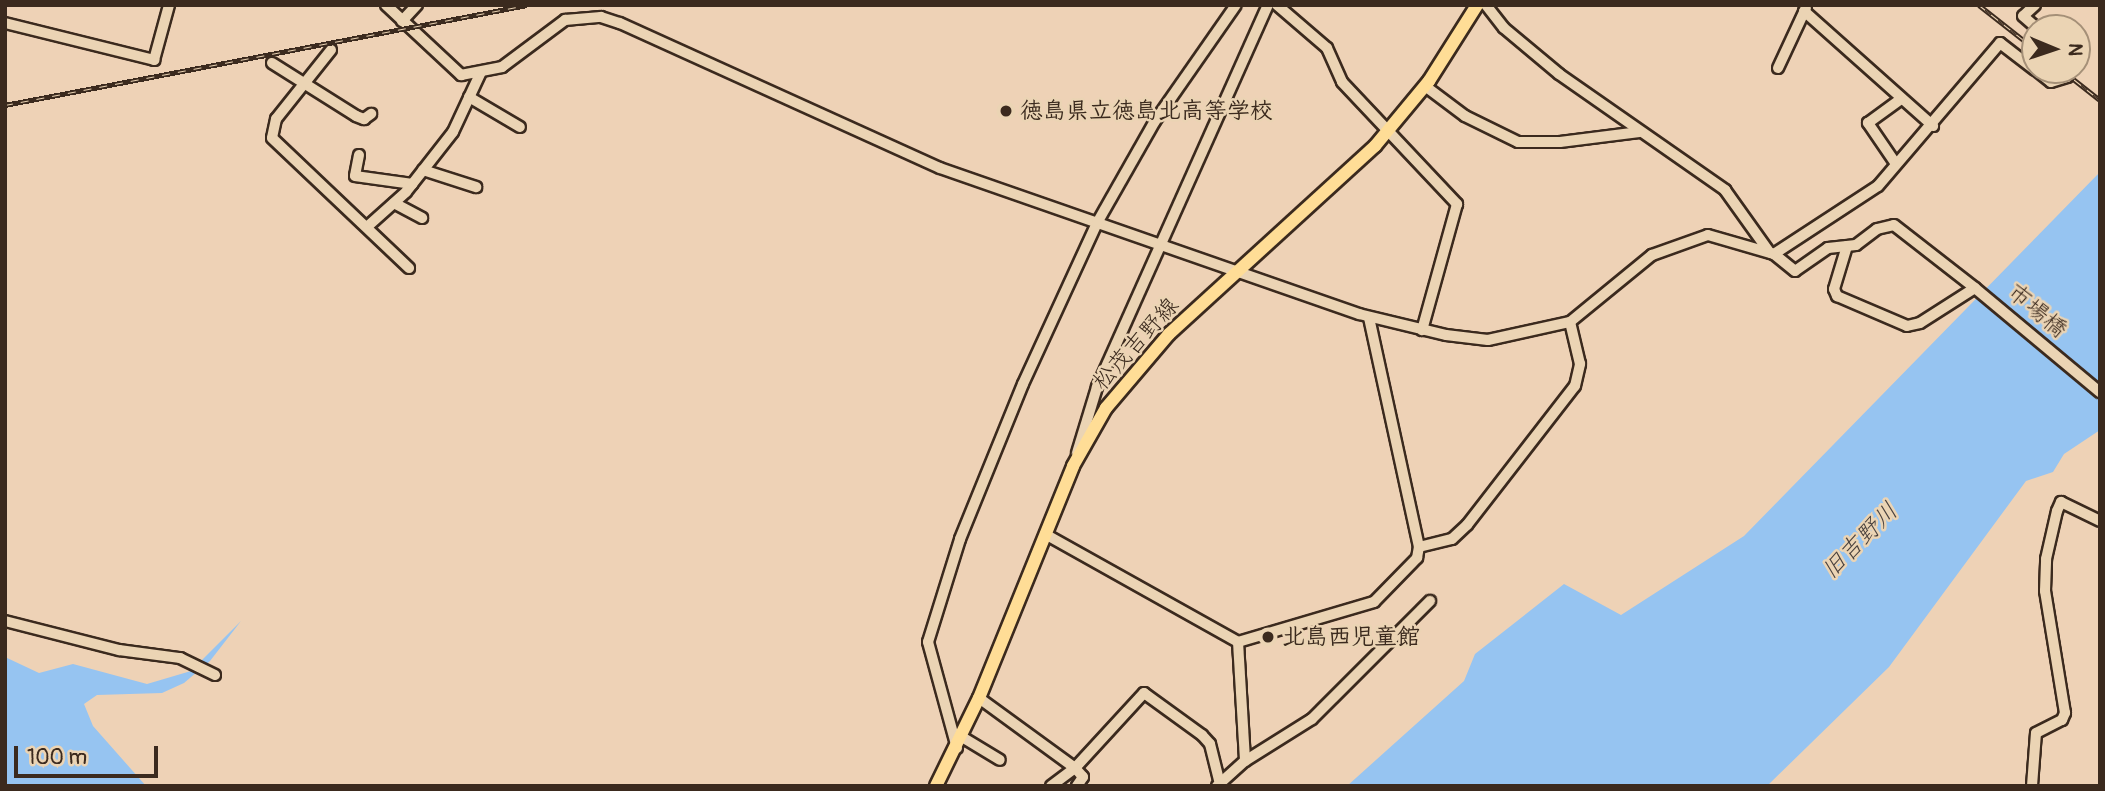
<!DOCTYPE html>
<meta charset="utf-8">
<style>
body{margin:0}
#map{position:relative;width:2105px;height:791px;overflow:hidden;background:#eed2b6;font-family:Pangolin,"Klee One",sans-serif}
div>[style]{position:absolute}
.water>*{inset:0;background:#96c4f1}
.roads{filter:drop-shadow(2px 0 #3b2a1e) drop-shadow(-2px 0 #3b2a1e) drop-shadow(0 2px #3b2a1e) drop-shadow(0 -2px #3b2a1e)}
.minor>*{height:10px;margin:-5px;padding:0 5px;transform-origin:5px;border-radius:5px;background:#ebd4b4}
.major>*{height:12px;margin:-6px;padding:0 6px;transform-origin:6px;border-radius:6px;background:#ffdd96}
.rail>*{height:5px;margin-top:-2.5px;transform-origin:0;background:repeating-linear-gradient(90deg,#ebd4b4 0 8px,#3b2a1e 0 16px);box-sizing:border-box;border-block:2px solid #3b2a1e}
.dots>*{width:19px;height:19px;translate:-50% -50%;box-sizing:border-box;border:4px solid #ebd4b4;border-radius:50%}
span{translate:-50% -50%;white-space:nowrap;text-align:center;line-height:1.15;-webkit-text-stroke:5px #ebd4b4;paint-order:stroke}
.poi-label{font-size:23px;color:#3b2a1e;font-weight:700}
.left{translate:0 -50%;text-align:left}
.street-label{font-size:23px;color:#3b2a1e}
.water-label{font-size:24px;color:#49413e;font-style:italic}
.frame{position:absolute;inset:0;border:7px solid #3b2a1e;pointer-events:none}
.north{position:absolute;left:2021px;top:14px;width:70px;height:70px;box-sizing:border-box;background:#ebd4b4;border:2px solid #a59078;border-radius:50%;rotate:92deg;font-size:19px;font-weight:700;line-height:28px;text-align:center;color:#3b2a1e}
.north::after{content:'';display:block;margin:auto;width:24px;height:32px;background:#3b2a1e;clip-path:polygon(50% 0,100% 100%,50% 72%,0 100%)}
.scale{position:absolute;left:14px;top:746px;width:144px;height:32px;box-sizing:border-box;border:4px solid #3b2a1e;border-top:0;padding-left:9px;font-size:21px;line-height:24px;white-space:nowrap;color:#3b2a1e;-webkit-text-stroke:5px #ebd4b4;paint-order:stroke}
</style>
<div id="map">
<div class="water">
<div style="clip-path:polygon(2100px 172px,2100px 430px,2064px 454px,2053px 472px,2026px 481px,1889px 667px,1767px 786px,1347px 786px,1464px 681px,1475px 654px,1564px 584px,1621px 615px,1744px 536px)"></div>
<div style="clip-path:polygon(241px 621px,210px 661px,184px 683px,162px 693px,97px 695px,84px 704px,93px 726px,146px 786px,5px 786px,5px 657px,39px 673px,73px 664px,147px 684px,191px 671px)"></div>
</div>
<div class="roads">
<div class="minor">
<div style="left:386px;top:5px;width:103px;rotate:43deg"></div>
<div style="left:461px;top:75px;width:42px;rotate:-11deg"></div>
<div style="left:502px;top:67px;width:79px;rotate:-36.7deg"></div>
<div style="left:565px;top:20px;width:36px;rotate:-5deg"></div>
<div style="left:601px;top:17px;width:20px;rotate:18deg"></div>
<div style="left:620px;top:23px;width:351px;rotate:24.4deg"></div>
<div style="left:940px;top:168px;width:444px;rotate:19.2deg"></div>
<div style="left:1359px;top:314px;width:89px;rotate:13.6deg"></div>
<div style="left:1446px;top:335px;width:42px;rotate:6.8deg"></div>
<div style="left:1488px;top:340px;width:84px;rotate:-12.4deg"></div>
<div style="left:1570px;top:322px;width:106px;rotate:-39.3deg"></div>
<div style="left:1652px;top:255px;width:59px;rotate:-19.7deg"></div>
<div style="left:1708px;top:235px;width:69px;rotate:16.1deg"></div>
<div style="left:1774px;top:254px;width:27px;rotate:39deg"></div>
<div style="left:1795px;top:271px;width:40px;rotate:-34.9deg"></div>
<div style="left:1828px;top:248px;width:28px;rotate:-6deg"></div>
<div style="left:1856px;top:245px;width:26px;rotate:-37deg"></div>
<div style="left:1877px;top:229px;width:17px;rotate:-13deg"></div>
<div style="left:1894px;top:225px;width:103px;rotate:37.9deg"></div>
<div style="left:1277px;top:5px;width:66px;rotate:40.7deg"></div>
<div style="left:1327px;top:48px;width:37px;rotate:66deg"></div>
<div style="left:1342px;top:82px;width:168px;rotate:46.7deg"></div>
<div style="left:1457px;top:204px;width:131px;rotate:105.5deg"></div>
<div style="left:1486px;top:5px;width:29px;rotate:52deg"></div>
<div style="left:1504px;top:28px;width:72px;rotate:39.9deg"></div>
<div style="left:1559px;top:74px;width:203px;rotate:34.9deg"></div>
<div style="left:1725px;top:190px;width:77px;rotate:54.5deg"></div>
<div style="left:2035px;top:5px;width:16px;rotate:137deg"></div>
<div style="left:2023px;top:16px;width:18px;rotate:41deg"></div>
<div style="left:1804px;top:11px;width:173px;rotate:41.7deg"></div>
<div style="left:402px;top:21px;width:22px;rotate:-47deg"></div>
<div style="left:5px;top:23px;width:154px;rotate:13.9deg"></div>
<div style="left:154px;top:60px;width:57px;rotate:-74.7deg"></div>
<div style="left:331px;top:50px;width:88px;rotate:128.6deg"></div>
<div style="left:276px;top:119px;width:19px;rotate:102deg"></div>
<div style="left:272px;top:138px;width:189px;rotate:43.5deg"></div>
<div style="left:272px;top:63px;width:99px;rotate:32.2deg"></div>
<div style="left:356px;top:116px;width:9px;rotate:21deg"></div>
<div style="left:364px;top:119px;width:9px;rotate:-36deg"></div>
<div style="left:1778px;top:68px;width:66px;rotate:-65deg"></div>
<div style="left:2036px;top:70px;width:19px;rotate:39deg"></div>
<div style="left:2051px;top:82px;width:17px;rotate:-17deg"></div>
<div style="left:2067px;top:77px;width:8px;rotate:-67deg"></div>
<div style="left:1425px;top:86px;width:50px;rotate:36.9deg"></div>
<div style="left:1465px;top:116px;width:59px;rotate:26.1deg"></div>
<div style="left:1518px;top:142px;width:42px"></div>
<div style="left:1560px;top:142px;width:80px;rotate:-7.2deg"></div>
<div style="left:469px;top:97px;width:59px;rotate:30.5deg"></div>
<div style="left:359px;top:155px;width:21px;rotate:101deg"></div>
<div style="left:355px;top:176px;width:58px;rotate:8deg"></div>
<div style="left:1896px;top:164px;width:50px;rotate:-124.3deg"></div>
<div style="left:1868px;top:123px;width:41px;rotate:-36deg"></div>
<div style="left:423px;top:170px;width:56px;rotate:17.8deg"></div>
<div style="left:394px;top:203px;width:32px;rotate:28deg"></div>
<div style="left:368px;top:226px;width:51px;rotate:-41.8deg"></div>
<div style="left:406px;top:192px;width:76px;rotate:-51.9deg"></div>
<div style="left:453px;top:132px;width:66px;rotate:-65deg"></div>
<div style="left:1847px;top:246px;width:45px;rotate:106.8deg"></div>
<div style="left:1834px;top:289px;width:8px;rotate:67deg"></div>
<div style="left:1837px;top:296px;width:76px;rotate:23.2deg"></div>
<div style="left:1907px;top:326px;width:13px;rotate:-13deg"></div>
<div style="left:1920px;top:323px;width:65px;rotate:-32.5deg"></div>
<div style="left:1975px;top:288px;width:163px;rotate:39.8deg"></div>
<div style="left:1774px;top:254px;width:124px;rotate:-33.2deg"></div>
<div style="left:1878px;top:186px;width:188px;rotate:-49.5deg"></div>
<div style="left:2000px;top:43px;width:44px;rotate:37.6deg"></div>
<div style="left:1077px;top:453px;width:69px;rotate:-73.1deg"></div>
<div style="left:1097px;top:387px;width:419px;rotate:-65.9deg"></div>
<div style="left:1045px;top:534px;width:221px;rotate:29.2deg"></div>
<div style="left:1238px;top:642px;width:142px;rotate:-16.4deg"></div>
<div style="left:1374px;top:602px;width:62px;rotate:-45.7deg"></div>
<div style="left:1417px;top:558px;width:11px;rotate:-80deg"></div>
<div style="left:1419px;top:547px;width:235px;rotate:-102.3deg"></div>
<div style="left:1419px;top:547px;width:34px;rotate:-14deg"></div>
<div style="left:1452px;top:539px;width:21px;rotate:-43deg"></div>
<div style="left:1467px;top:525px;width:176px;rotate:-52.2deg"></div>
<div style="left:1575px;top:386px;width:23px;rotate:-77deg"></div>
<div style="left:1580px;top:364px;width:43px;rotate:-103.4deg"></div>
<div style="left:5px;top:621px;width:118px;rotate:14.3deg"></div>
<div style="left:119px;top:650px;width:62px;rotate:7.5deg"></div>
<div style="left:180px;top:658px;width:39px;rotate:26deg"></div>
<div style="left:1238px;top:642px;width:119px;rotate:86.6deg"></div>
<div style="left:979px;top:698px;width:119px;rotate:36.1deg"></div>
<div style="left:1075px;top:768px;width:102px;rotate:-47.4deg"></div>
<div style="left:1144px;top:693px;width:72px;rotate:35.9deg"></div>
<div style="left:1202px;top:735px;width:12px;rotate:48deg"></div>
<div style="left:1210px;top:744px;width:41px;rotate:76deg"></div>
<div style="left:962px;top:737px;width:44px;rotate:31.2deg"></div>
<div style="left:957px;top:748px;width:110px;rotate:-105.3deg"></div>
<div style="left:928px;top:642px;width:108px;rotate:-72.7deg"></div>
<div style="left:960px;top:539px;width:167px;rotate:-67.9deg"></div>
<div style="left:1023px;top:384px;width:177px;rotate:-65.3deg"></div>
<div style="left:1097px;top:223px;width:117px;rotate:-60.4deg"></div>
<div style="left:1155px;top:121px;width:141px;rotate:-55.1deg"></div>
<div style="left:1051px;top:786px;width:30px;rotate:-37deg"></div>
<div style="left:1075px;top:768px;width:12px;rotate:48deg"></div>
<div style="left:1083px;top:777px;width:11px;rotate:124deg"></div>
<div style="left:1217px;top:786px;width:38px;rotate:-42deg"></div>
<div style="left:1245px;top:761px;width:79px;rotate:-32.1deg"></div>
<div style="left:1312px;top:719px;width:167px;rotate:-45deg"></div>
<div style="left:2032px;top:786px;width:53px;rotate:-85.7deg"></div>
<div style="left:2036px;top:733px;width:29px;rotate:-27deg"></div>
<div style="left:2062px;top:720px;width:8px;rotate:-67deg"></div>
<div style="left:2065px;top:713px;width:124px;rotate:-99.3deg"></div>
<div style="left:2045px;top:591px;width:32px;rotate:-88deg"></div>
<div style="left:2046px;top:559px;width:49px;rotate:-77.1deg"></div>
<div style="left:2057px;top:511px;width:10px;rotate:-66deg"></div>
<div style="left:2061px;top:502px;width:43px;rotate:26deg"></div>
</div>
<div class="major">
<div style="left:936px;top:786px;width:98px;rotate:-64deg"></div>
<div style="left:979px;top:698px;width:250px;rotate:-67.9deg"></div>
<div style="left:1073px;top:466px;width:67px;rotate:-60.4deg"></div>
<div style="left:1106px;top:408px;width:97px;rotate:-49.6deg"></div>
<div style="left:1169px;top:334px;width:279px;rotate:-42.4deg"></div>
<div style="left:1375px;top:146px;width:85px;rotate:-50.3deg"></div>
<div style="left:1429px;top:81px;width:90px;rotate:-57.7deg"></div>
</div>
</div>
<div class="rail">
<div style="left:1979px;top:5px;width:71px;rotate:38.2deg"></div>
<div style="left:2062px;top:70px;width:48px;rotate:38.3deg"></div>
<div style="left:5px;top:105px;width:531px;rotate:-10.84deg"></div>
</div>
<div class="dots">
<div style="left:1006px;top:111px;background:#3b2a1e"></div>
<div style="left:1268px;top:637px;background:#3b2a1e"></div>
</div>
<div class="poi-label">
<span class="left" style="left:1020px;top:111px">徳島県立徳島北高等学校</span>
<span class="left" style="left:1282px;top:637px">北島西児童館</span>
</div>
<div class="street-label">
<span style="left:2037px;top:311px;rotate:40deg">市場橋</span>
<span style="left:1136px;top:344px;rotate:-48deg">松茂吉野線</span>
</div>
<div class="water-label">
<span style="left:1860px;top:541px;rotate:-45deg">旧吉野川</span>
</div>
<div class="frame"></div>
<div class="north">N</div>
<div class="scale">100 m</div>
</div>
